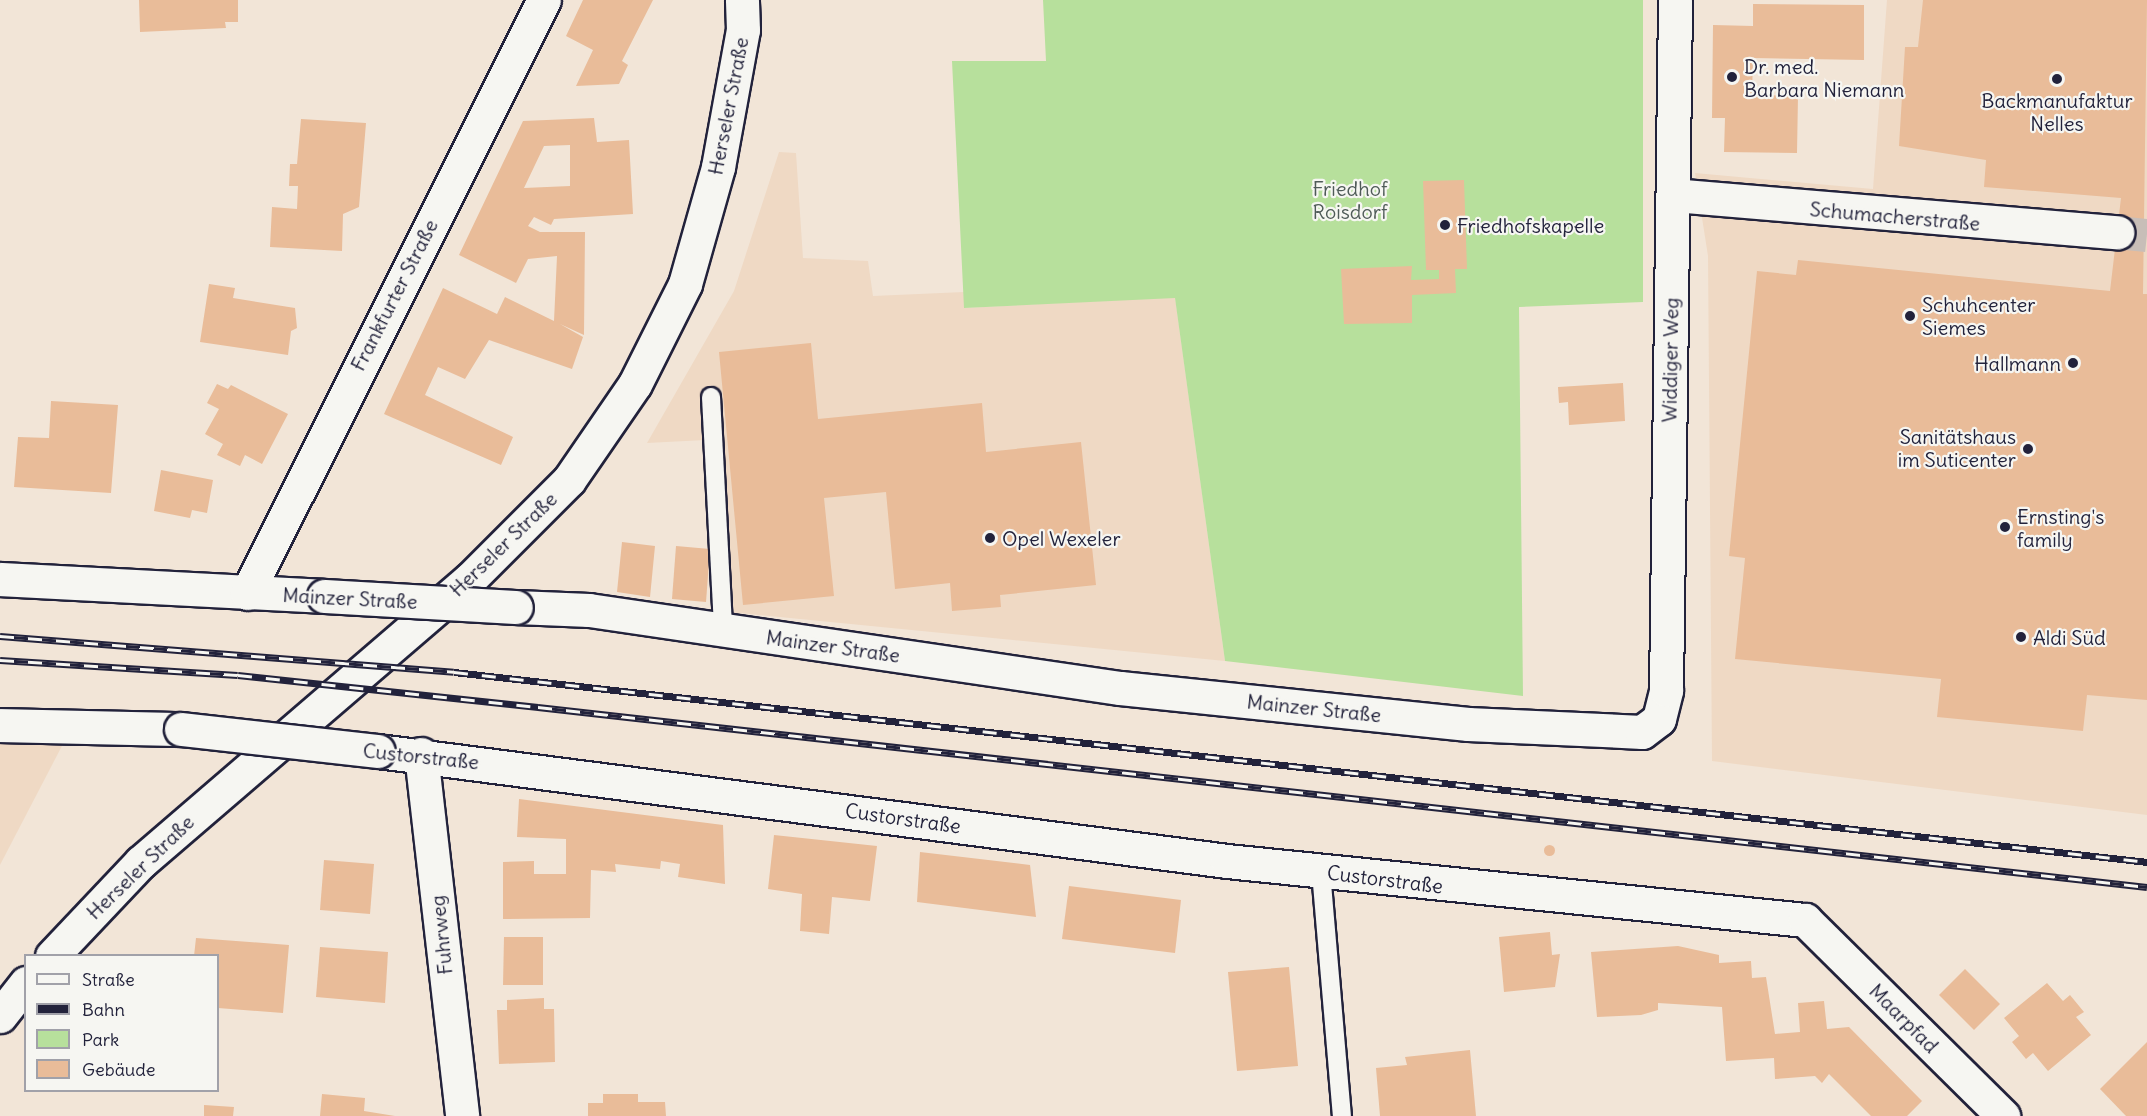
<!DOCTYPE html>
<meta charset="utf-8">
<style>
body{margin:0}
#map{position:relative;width:2147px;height:1116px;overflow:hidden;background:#f2e5d7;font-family:Delius,sans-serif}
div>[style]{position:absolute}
.built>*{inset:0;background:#efd9c4}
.green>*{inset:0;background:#b7e09c}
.building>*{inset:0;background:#e9bc99}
.round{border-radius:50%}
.street-tunnel>*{height:33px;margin-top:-16.5px;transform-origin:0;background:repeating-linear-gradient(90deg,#c8beb8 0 33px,transparent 0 49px)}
.roads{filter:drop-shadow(2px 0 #22223b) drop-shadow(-2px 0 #22223b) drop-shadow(0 2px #22223b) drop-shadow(0 -2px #22223b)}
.lane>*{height:18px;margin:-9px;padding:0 9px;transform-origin:9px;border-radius:9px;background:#f6f6f2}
.street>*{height:33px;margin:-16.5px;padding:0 16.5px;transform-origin:16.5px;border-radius:16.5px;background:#f6f6f2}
.secondary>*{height:33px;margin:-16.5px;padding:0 16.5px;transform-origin:16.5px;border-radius:16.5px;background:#f6f6f2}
.rail>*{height:7px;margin-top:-3.5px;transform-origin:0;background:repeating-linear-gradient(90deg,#f6f6f2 0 14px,#22223b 0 28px);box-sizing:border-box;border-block:2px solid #22223b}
.bridges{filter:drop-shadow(2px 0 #22223b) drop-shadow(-2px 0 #22223b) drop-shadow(0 2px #22223b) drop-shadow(0 -2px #22223b)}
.street-bridge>*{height:33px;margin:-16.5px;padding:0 16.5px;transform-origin:16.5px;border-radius:16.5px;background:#f6f6f2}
.dots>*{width:16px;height:16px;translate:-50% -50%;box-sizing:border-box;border:3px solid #f6f6f2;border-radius:50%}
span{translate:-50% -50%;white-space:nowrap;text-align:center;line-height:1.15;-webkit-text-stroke:4.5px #f6f6f2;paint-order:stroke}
.poi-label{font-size:20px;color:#22223b}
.left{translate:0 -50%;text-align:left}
.right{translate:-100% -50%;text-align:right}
.street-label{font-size:20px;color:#22223b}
.park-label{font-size:20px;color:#4f5b58}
.legend{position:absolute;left:24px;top:954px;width:195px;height:138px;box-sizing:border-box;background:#f6f6f2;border:2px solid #a1a1a9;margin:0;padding:8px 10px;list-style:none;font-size:18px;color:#22223b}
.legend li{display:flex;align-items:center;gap:12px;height:30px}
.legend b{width:30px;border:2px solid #a1a1a9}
</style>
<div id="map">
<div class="built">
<div style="clip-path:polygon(1887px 0,2147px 0,2147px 815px,1712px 761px,1708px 256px,1695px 173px,1873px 189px)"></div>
<div style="clip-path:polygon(779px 152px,796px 153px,803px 258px,868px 261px,873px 296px,964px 292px,965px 308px,1175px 297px,1225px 661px,740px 613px,710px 645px,716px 540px,705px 440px,647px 443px,734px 291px)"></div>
<div style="clip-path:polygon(64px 742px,0 865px,0 743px)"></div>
</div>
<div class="green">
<div style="clip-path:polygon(1043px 0,1643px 0,1643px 302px,1519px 307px,1523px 696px,1225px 661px,1175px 298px,964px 308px,952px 61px,1046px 61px)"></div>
</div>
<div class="building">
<div style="clip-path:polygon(139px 0,238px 0,238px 22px,225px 22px,226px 28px,140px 32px)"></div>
<div style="clip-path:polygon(583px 0,653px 0,622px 61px,628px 65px,619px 84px,576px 86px,593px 50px,566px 36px)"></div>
<div style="clip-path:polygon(1923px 0,2147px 0,2143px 294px,2147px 294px,2147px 700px,2087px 695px,2083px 731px,1937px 717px,1941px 679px,1735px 659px,1745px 558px,1729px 556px,1757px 271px,1796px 275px,1798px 260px,2110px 291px,2121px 198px,1984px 187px,1986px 160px,1899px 146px,1905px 47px,1918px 47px)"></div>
<div style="clip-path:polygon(1753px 4px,1864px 5px,1864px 60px,1753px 58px,1752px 95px,1798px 96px,1797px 153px,1724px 152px,1725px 118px,1712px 118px,1713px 25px,1753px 26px)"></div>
<div style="clip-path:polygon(evenodd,594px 118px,597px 142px,629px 140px,633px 214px,554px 219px,551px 225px,534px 217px,528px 226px,540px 232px,585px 232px,584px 335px,560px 324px,583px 337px,572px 369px,489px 340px,465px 379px,438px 367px,425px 395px,513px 437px,501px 465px,384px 414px,443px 288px,497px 314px,505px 297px,554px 321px,557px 256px,528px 259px,516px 283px,459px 255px,523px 121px,594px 118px,570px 145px,570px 186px,524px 188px,544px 146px,570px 145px)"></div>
<div style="clip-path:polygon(301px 119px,366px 123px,359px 207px,343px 214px,342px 251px,270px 247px,272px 207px,297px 209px,298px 186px,289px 186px,290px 164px,297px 164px)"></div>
<div style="clip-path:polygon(1464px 180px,1467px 269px,1455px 269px,1456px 293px,1412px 295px,1412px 323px,1344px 324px,1341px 269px,1412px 266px,1411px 280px,1439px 279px,1439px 270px,1426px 270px,1423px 181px)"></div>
<div style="clip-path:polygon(209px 284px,235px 288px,233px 298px,295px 308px,297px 328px,291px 331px,288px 355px,200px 342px)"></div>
<div style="clip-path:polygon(811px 343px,818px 419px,982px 403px,986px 452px,1081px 442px,1096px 585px,1000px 595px,1001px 607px,952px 611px,950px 583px,895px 589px,886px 492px,824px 498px,834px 596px,743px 605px,719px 352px)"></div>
<div style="clip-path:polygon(1623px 383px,1625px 421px,1569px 425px,1568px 402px,1559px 403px,1558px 387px)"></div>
<div style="clip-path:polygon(217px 384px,228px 389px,231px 385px,288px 414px,262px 464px,245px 455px,240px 466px,217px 455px,223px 444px,205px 434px,219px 409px,207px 403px)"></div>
<div style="clip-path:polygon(51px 401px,118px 405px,111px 493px,14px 487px,18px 437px,49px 438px)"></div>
<div style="clip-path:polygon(161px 470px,213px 480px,207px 513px,192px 510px,190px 518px,154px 511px)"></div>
<div style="clip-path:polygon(622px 542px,655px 546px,650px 597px,617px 592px)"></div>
<div style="clip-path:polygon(676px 546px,710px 549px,706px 602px,672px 599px)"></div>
<div style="clip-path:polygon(519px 799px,723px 825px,725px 884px,678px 877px,680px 864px,661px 861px,660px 869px,615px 864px,616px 872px,591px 870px,590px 918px,503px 919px,503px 862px,534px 861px,534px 874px,566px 874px,566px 839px,517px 837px)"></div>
<div style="clip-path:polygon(774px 835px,877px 846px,870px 901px,832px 897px,829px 934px,800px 931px,802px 894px,768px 889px)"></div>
<div class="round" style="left:1543.5px;top:844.5px;width:11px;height:11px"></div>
<div style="clip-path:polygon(920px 852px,1030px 865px,1036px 917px,917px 902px)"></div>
<div style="clip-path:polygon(324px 860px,374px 864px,370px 914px,320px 910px)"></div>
<div style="clip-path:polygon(1069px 886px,1181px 900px,1175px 953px,1062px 939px)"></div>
<div style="clip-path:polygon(1550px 932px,1552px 955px,1560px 954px,1555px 987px,1504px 992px,1499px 937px)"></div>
<div style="clip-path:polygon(504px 937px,543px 937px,543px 985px,503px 985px)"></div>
<div style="clip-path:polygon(196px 938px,289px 945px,283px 1013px,218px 1008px,218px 956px,194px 956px)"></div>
<div style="clip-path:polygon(1678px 946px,1719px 955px,1719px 963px,1751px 961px,1752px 978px,1766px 977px,1775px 1034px,1800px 1032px,1798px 1003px,1824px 1001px,1827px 1029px,1849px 1027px,1922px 1101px,1907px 1116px,1871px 1116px,1829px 1074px,1822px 1083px,1815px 1076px,1775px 1079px,1774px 1058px,1726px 1061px,1722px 1007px,1658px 1003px,1658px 1010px,1641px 1015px,1597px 1017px,1591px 952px)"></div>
<div style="clip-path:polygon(320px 947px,388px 952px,385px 1003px,316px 997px)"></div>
<div style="clip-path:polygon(1289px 967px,1298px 1066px,1237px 1071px,1228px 972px)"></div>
<div style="clip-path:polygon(1965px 969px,2000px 1004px,1974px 1030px,1939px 995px)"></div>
<div style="clip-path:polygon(2047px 983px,2063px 1001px,2070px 995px,2084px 1012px,2076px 1017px,2091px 1035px,2048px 1071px,2033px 1053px,2026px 1059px,2012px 1042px,2019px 1036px,2004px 1018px)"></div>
<div style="clip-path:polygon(544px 998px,544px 1009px,554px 1009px,555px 1062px,499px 1064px,497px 1010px,507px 1010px,507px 1000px)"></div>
<div style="clip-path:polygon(2147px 1042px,2147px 1116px,2126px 1116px,2100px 1089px)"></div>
<div style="clip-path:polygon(1470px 1050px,1476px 1116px,1380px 1116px,1376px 1068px,1407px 1065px,1405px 1057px)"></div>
<div style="clip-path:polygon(322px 1094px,365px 1098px,364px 1111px,395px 1116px,320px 1116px)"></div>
<div style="clip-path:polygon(603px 1094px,638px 1094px,638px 1102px,665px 1102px,666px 1116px,588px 1116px,588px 1103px,603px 1103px)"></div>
<div style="clip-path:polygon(204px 1105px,234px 1107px,233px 1116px,204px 1116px)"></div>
</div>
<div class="street-tunnel">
<div style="left:2117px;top:232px;width:30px;rotate:6deg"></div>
</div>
<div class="roads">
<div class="lane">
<div style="left:711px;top:397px;width:232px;rotate:87deg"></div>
<div style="left:1321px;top:872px;width:245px;rotate:85.1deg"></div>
</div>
<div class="street">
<div style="left:1673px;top:195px;width:446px;rotate:4.8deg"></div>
<div style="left:0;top:579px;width:324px;rotate:3deg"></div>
<div style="left:247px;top:593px;width:663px;rotate:-63.4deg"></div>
<div style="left:516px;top:607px;width:73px;rotate:2.4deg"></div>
<div style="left:589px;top:610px;width:537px;rotate:8.36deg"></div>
<div style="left:1120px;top:688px;width:350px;rotate:5.9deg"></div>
<div style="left:1468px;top:724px;width:174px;rotate:2.6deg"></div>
<div style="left:1642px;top:732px;width:21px;rotate:-37deg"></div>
<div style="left:1659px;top:719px;width:30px;rotate:-76deg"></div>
<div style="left:1666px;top:690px;width:690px;rotate:-89.25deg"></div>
<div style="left:0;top:725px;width:181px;rotate:1.3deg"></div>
<div style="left:378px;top:751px;width:856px;rotate:7.38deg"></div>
<div style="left:1227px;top:861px;width:581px;rotate:5.83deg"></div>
<div style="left:1805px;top:920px;width:279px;rotate:44.7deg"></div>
<div style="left:421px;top:754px;width:364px;rotate:83.5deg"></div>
</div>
<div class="secondary">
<div style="left:52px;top:956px;width:129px;rotate:-46.6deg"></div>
<div style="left:141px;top:862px;width:433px;rotate:-40.7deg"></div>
<div style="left:469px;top:580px;width:141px;rotate:-45deg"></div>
<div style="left:569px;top:480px;width:116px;rotate:-55.5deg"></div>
<div style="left:635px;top:384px;width:112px;rotate:-63.4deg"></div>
<div style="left:685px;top:284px;width:122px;rotate:-74.2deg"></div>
<div style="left:718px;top:167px;width:139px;rotate:-79.7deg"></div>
<div style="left:743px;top:30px;width:30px;rotate:-92deg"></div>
<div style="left:0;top:1016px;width:42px;rotate:-51.8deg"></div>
</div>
</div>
<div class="rail">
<div style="left:0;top:636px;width:455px;rotate:4.5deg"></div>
<div style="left:454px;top:672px;width:1704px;rotate:6.4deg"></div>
<div style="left:0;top:660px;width:238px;rotate:3.6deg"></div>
<div style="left:238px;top:675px;width:302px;rotate:6.1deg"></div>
<div style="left:538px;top:707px;width:1619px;rotate:6.38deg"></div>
</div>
<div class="bridges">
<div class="street-bridge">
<div style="left:324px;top:596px;width:192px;rotate:3.3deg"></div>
<div style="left:181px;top:729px;width:198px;rotate:6.4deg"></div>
</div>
</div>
<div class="dots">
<div style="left:1732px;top:77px;background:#22223b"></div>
<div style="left:2057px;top:79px;background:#22223b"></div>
<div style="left:1445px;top:225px;background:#22223b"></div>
<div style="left:1910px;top:316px;background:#22223b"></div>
<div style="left:2073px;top:363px;background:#22223b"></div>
<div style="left:2028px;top:449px;background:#22223b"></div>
<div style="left:2005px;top:527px;background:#22223b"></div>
<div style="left:990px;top:538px;background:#22223b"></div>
<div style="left:2021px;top:637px;background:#22223b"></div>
</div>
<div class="poi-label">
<span class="left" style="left:1744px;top:78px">Dr. med.<br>Barbara Niemann</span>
<span style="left:2057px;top:112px">Backmanufaktur<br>Nelles</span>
<span class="left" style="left:1457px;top:225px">Friedhofskapelle</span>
<span class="left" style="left:1922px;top:316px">Schuhcenter<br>Siemes</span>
<span class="right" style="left:2061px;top:363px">Hallmann</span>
<span class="right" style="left:2016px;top:448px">Sanitätshaus<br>im Suticenter</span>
<span class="left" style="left:2017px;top:528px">Ernsting's<br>family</span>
<span class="left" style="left:1002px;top:538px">Opel Wexeler</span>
<span class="left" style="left:2033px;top:637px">Aldi Süd</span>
</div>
<div class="street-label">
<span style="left:728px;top:106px;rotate:-79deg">Herseler Straße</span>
<span style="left:1895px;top:216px;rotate:5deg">Schumacherstraße</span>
<span style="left:394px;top:295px;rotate:-63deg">Frankfurter Straße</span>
<span style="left:1670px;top:360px;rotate:-89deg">Widdiger Weg</span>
<span style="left:503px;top:544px;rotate:-44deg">Herseler Straße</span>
<span style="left:350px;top:598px;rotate:3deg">Mainzer Straße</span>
<span style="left:833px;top:646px;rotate:8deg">Mainzer Straße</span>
<span style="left:1314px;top:708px;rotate:6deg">Mainzer Straße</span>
<span style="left:421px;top:756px;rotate:6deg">Custorstraße</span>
<span style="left:903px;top:818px;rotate:8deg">Custorstraße</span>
<span style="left:140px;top:867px;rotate:-44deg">Herseler Straße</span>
<span style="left:1385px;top:879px;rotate:7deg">Custorstraße</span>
<span style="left:441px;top:935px;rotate:-96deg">Fuhrweg</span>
<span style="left:1904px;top:1018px;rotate:45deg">Maarpfad</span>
</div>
<div class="park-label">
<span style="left:1350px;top:200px">Friedhof<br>Roisdorf</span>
</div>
<ul class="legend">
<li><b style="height:8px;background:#f6f6f2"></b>Straße</li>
<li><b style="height:8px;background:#22223b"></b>Bahn</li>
<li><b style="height:16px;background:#b7e09c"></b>Park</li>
<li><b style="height:16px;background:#e9bc99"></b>Gebäude</li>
</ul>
</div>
